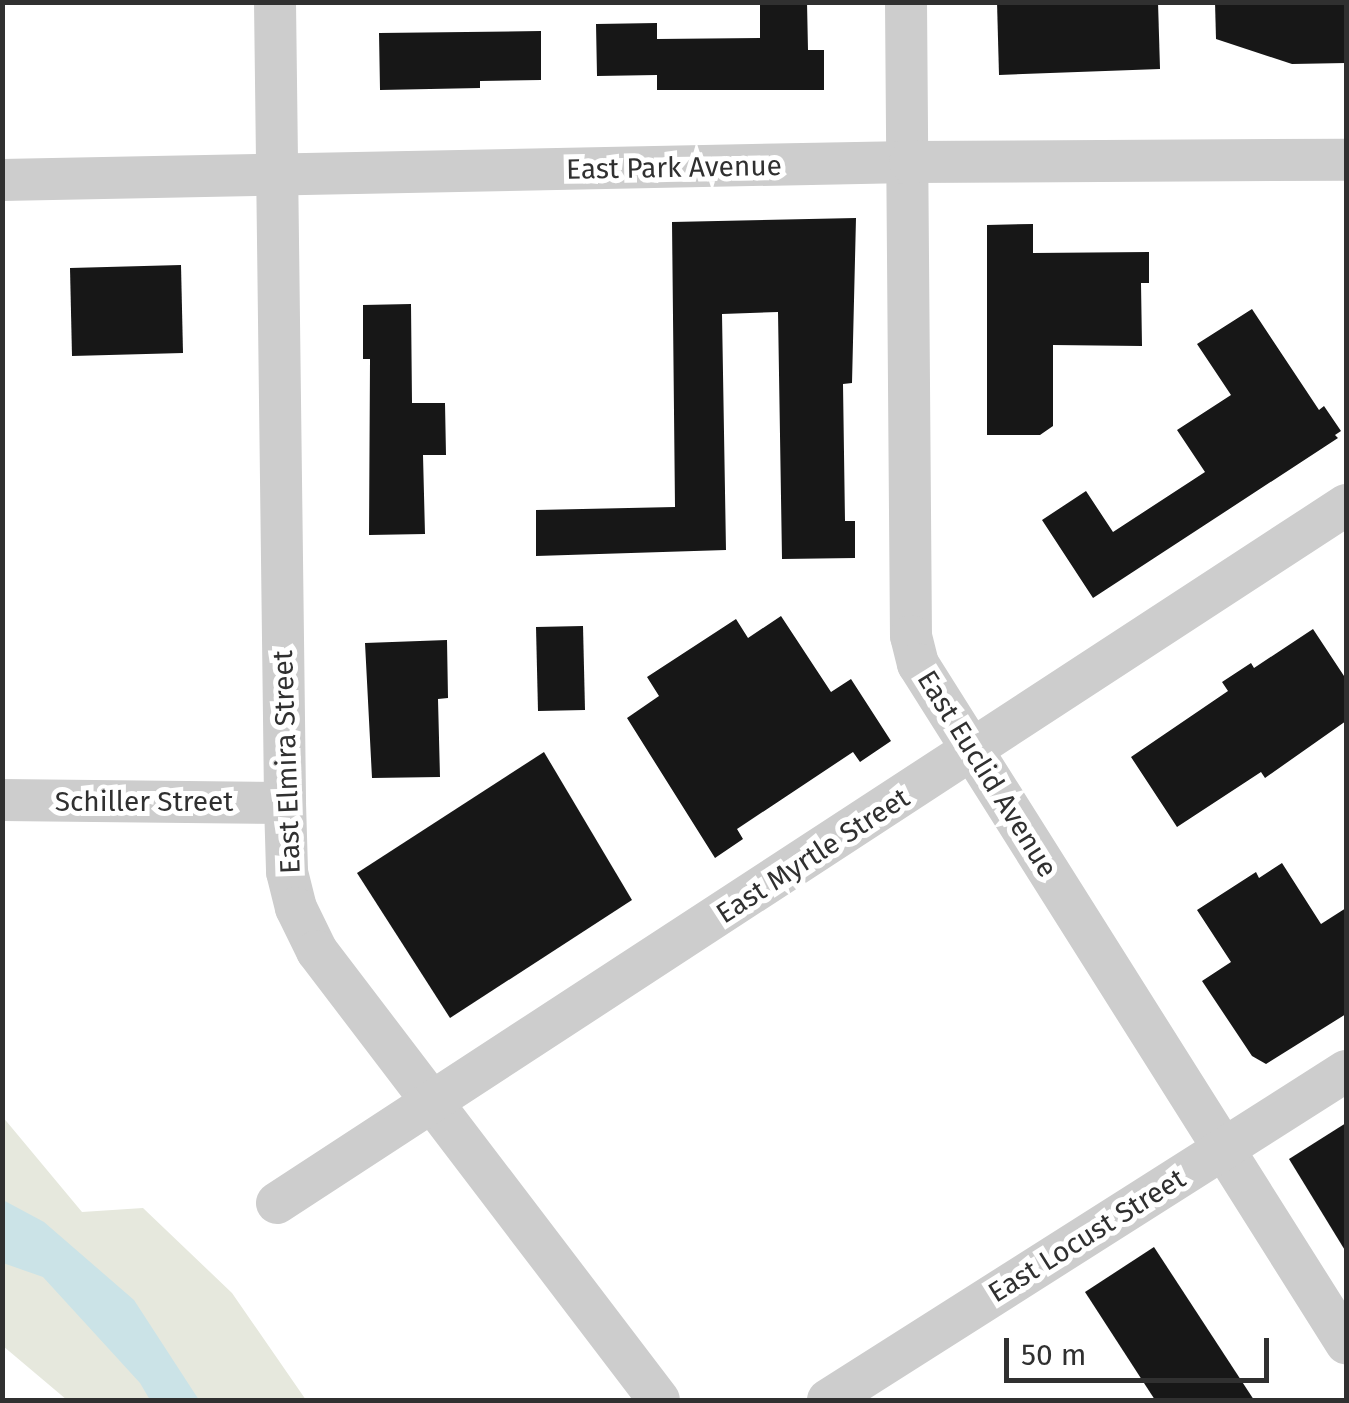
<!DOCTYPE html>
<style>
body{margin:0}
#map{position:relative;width:1349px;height:1403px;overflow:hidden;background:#fff;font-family:"Fira Sans",sans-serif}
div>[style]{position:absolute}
.green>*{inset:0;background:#e6e8dd}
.water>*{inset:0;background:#cbe3e7}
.building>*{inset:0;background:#171717}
.minor>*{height:42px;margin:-21px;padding:0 21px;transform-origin:21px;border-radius:21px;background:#cdcdcd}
span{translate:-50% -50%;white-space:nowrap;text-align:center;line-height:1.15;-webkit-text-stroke:10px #fff;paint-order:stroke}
.street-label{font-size:28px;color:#303030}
.frame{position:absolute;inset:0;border:5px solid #303030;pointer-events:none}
.scale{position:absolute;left:1004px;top:1338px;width:265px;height:45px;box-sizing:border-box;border:5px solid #303030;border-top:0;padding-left:12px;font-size:30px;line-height:35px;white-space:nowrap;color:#303030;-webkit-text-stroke:8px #fff;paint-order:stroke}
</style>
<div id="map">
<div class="green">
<div style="clip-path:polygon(2px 1116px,82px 1212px,143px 1208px,232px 1293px,306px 1400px,67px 1400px,3px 1346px)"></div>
</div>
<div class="water">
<div style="clip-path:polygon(3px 1200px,44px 1222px,134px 1300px,199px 1400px,150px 1400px,140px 1383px,43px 1277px,3px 1263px)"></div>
</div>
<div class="building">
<div style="clip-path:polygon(760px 2px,807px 2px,808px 50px,824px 50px,824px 90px,657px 90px,657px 75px,597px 76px,596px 24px,657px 23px,657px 39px,760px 38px)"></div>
<div style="clip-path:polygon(997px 2px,1158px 2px,1160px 69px,999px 75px)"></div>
<div style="clip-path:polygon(1215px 2px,1346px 2px,1346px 63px,1292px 64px,1216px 39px)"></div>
<div style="clip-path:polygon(541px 31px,541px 80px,480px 81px,480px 88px,380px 90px,379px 33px)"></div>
<div style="clip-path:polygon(856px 218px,852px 383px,843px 384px,845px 521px,855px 521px,855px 558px,782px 559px,778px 312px,722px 314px,726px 550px,536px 556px,536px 510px,675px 507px,672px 222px)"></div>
<div style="clip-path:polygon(1033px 224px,1033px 253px,1149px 252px,1149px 283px,1141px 283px,1142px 346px,1053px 345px,1053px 426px,1040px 435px,987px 435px,987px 225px)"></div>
<div style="clip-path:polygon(181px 265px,183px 353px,72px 356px,70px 268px)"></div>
<div style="clip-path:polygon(411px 304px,412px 403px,445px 403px,446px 455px,423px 455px,425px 534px,369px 535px,370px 359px,363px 359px,363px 305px)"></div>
<div style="clip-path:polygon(1252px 309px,1319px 410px,1324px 406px,1341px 431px,1335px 435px,1338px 438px,1093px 598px,1042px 520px,1086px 491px,1113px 532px,1205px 472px,1177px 430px,1231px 395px,1197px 344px)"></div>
<div style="clip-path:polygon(781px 616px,831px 692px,851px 679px,891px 741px,860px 762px,853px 752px,737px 829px,743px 839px,715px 858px,627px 718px,659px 696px,647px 677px,736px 619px,748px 638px)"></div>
<div style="clip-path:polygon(583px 626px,585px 710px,538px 711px,536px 627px)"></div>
<div style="clip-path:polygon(1313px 629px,1346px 679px,1346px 721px,1265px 778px,1261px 772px,1177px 827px,1131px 757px,1228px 691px,1222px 682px,1251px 663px,1254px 668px)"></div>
<div style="clip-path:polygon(447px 640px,448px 698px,438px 699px,440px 777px,372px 778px,365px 643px)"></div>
<div style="clip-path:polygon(544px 752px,632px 900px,450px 1018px,357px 873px)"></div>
<div style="clip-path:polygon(1282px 863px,1321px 924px,1346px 908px,1346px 1014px,1266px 1064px,1252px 1056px,1202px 981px,1231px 962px,1197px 910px,1256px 872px,1259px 878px)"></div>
<div style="clip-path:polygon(1346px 1123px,1346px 1252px,1289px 1159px)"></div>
<div style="clip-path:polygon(1154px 1247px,1254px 1400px,1155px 1400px,1085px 1292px)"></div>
</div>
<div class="minor">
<div style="left:275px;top:2px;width:801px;rotate:89.28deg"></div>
<div style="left:285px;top:803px;width:69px;rotate:88.3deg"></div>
<div style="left:287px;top:872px;width:37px;rotate:76deg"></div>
<div style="left:296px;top:908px;width:48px;rotate:64deg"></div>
<div style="left:317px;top:951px;width:564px;rotate:52.7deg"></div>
<div style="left:906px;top:2px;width:634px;rotate:89.55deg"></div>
<div style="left:911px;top:636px;width:29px;rotate:76deg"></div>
<div style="left:918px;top:664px;width:803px;rotate:57.78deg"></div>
<div style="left:2px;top:180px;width:908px;rotate:-1.14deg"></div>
<div style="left:910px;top:162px;width:436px;rotate:-0.3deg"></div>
<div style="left:2px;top:800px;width:283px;rotate:0.6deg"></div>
<div style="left:277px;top:1203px;width:1277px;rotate:-33.14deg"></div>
<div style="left:828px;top:1400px;width:614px;rotate:-32.42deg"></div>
</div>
<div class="street-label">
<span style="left:674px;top:168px;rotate:-1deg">East Park Avenue</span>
<span style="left:287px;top:762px;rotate:-92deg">East Elmira Street</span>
<span style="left:987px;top:774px;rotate:58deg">East Euclid Avenue</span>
<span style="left:144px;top:802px">Schiller Street</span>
<span style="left:813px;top:856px;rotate:-33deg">East Myrtle Street</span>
<span style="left:1087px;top:1236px;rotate:-32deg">East Locust Street</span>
</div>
<div class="frame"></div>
<div class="scale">50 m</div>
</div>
